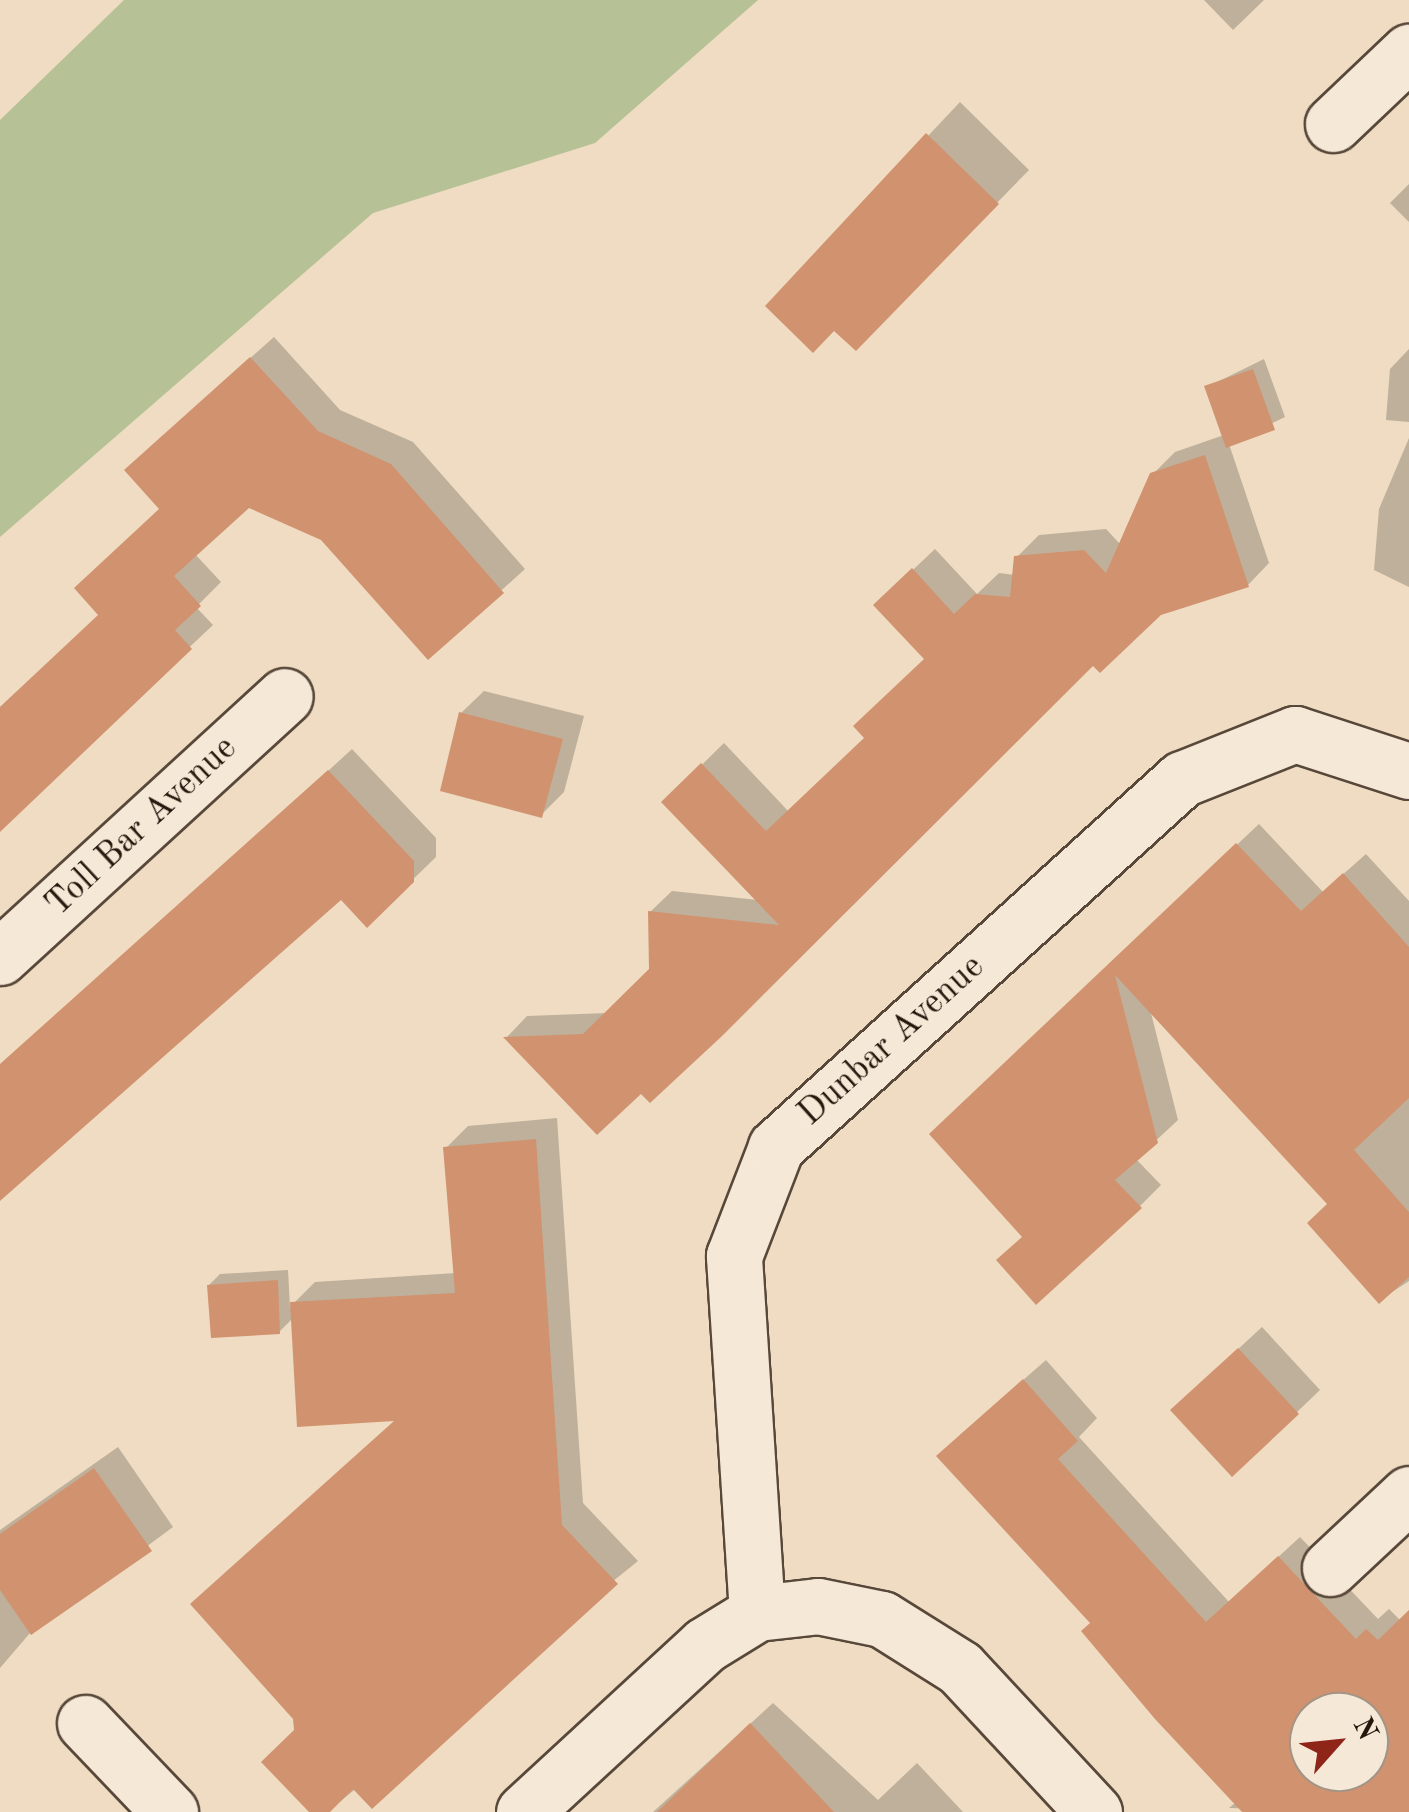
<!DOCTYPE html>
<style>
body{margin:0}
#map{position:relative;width:1409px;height:1812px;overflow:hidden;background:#efdcc2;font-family:"Old Standard TT",serif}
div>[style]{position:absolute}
.green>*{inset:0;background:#b6c195}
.shadow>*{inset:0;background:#0003}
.building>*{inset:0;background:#d1926f}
.roads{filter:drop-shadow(2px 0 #58483a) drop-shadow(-2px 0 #58483a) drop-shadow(0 2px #58483a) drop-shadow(0 -2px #58483a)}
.minor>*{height:55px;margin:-27.5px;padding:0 27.5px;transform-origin:27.5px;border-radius:27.5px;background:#f5e8d7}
span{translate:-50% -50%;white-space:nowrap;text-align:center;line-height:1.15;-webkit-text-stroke:9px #f5e8d7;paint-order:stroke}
.street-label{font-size:35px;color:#25170c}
.north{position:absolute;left:1289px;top:1692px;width:100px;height:100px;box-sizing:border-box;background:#f5e8d7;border:2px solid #a29486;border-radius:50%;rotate:63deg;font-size:28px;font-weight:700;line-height:40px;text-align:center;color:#25170c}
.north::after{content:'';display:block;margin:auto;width:35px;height:45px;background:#8f2418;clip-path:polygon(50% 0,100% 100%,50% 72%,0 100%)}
</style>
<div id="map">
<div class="green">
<div style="clip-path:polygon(124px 0,758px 0,595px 143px,373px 213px,0 537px,0 120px)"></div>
</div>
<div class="shadow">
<div style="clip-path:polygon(1204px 0,1264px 0,1233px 30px)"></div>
<div style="clip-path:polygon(960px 102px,1029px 170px,888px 315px,834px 327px,768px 306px)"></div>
<div style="clip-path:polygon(1409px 184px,1409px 222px,1390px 203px)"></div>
<div style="clip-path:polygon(274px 337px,340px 410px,413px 442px,525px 569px,428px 657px,322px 538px,249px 505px,195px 554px,221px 582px,196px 607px,213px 625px,0 825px,0 707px,101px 614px,162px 508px,149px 448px)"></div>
<div style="clip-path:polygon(1409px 349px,1409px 422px,1386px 420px,1390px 369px)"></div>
<div style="clip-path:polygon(1264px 359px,1285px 417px,1229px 444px,1269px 563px,1248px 585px,1160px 613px,1093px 662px,641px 1090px,507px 1037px,527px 1016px,607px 1013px,652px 970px,650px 912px,672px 891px,758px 900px,664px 802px,724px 743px,789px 812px,867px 737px,927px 658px,898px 584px,935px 549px,977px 594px,999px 573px,1015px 575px,1017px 557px,1039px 535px,1106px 529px,1121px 545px,1152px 475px,1175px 452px,1224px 435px,1207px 387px)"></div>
<div style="clip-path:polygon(1409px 438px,1409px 587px,1374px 570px,1379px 509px)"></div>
<div style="clip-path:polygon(484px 691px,584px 716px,564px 792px,541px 815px,461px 713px)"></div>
<div style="clip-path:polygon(352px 749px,436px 838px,436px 857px,367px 924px,341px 897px,0 1198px,0 1072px)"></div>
<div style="clip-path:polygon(1259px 824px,1323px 892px,1366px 854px,1409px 901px,1409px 1281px,1380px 1300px,1330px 1203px,1150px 1009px,1178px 1120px,1136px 1159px,1161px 1185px,1140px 1206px,1024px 1236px,953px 1112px)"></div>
<div style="clip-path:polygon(557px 1118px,583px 1503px,638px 1561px,327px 1812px,313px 1812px,296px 1718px,398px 1419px,294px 1317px,279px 1332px,209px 1285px,220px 1274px,288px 1270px,290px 1307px,315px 1282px,456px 1273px,446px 1148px,468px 1126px)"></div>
<div style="clip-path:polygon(1262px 1327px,1320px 1390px,1297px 1412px,1196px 1388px)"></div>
<div style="clip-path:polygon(evenodd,1046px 1360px,1097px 1418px,1079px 1437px,1229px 1602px,1300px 1537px,1378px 1619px,1389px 1609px,1401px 1621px,1409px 1613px,1409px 1812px,1229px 1808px,1236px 1802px,960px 1435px,1046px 1360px,1309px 1712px,1369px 1712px,1369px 1772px,1309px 1772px,1309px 1712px)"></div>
<div style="clip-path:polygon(118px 1447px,173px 1527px,30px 1633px,0 1668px,0 1530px)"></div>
<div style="clip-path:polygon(773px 1703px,878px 1800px,917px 1763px,963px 1812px,653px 1812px)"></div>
</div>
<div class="building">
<div style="clip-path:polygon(926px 133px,999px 204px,856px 351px,834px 331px,813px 353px,765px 306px)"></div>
<div style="clip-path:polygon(250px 357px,318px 431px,391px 464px,504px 593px,428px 660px,321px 540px,249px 508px,174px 576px,201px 606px,175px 630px,192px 649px,0 832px,0 707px,98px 615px,74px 588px,159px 509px,124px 470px)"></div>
<div style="clip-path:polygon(1253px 369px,1275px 430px,1226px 448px,1204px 386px)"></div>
<div style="clip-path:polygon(1205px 455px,1249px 587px,1161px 615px,1100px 673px,1093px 666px,721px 1037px,650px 1103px,641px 1094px,597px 1135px,503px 1037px,583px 1034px,649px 969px,648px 911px,779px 925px,661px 802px,701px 763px,766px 831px,864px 738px,853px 726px,924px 659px,873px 605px,912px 568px,954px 614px,975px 594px,1010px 597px,1014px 556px,1084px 550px,1106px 573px,1150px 473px)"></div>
<div style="clip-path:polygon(459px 712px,563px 739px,542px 818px,440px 791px)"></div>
<div style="clip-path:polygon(328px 770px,414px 861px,414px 882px,367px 928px,341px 900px,0 1201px,0 1064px)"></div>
<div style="clip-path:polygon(1236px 843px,1301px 911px,1343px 873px,1409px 947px,1409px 1098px,1354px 1150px,1409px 1212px,1409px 1277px,1379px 1304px,1307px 1223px,1327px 1204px,1115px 975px,1158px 1143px,1115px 1180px,1142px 1208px,1036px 1305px,996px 1260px,1022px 1237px,929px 1134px)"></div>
<div style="clip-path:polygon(536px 1139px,562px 1525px,618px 1584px,372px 1809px,353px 1789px,330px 1812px,309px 1812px,261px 1762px,294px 1730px,293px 1719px,190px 1604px,394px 1421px,297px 1427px,290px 1302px,455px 1293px,443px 1147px)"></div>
<div style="clip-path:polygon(278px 1280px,280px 1334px,211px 1338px,207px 1285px)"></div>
<div style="clip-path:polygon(1238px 1348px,1299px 1414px,1232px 1477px,1170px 1410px)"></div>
<div style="clip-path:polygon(evenodd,1023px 1379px,1078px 1441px,1058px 1459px,1206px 1622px,1278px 1556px,1356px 1639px,1366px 1629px,1378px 1640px,1409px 1610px,1409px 1812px,1242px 1812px,1155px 1719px,1081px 1631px,1090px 1623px,936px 1456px,1023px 1379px,1309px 1712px,1369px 1712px,1369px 1772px,1309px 1772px,1309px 1712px)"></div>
<div style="clip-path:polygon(94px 1468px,152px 1551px,31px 1635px,0 1590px,0 1534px)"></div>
<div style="clip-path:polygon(750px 1723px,834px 1812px,657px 1812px)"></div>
</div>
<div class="roads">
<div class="minor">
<div style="left:1333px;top:124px;width:105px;rotate:-43.5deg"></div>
<div style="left:0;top:957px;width:386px;rotate:-42.5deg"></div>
<div style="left:1330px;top:1568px;width:108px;rotate:-43.1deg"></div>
<div style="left:757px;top:1613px;width:358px;rotate:-93.7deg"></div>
<div style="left:734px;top:1256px;width:117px;rotate:-68.9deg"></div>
<div style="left:776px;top:1147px;width:548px;rotate:-42.19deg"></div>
<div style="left:1182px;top:779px;width:122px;rotate:-21.7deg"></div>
<div style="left:1295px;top:734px;width:120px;rotate:18deg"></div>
<div style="left:85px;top:1723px;width:123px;rotate:46.3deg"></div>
<div style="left:524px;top:1812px;width:246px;rotate:-42.7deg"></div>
<div style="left:705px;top:1645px;width:61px;rotate:-31.6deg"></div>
<div style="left:757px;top:1613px;width:61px;rotate:-6.5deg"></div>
<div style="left:818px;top:1606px;width:65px;rotate:11.5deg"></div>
<div style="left:882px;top:1619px;width:92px;rotate:32.1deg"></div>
<div style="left:960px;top:1668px;width:197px;rotate:47.1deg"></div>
</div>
</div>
<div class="street-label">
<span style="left:142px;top:827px;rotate:-43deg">Toll Bar Avenue</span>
<span style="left:892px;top:1041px;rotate:-42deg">Dunbar Avenue</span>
</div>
<div class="north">N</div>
</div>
